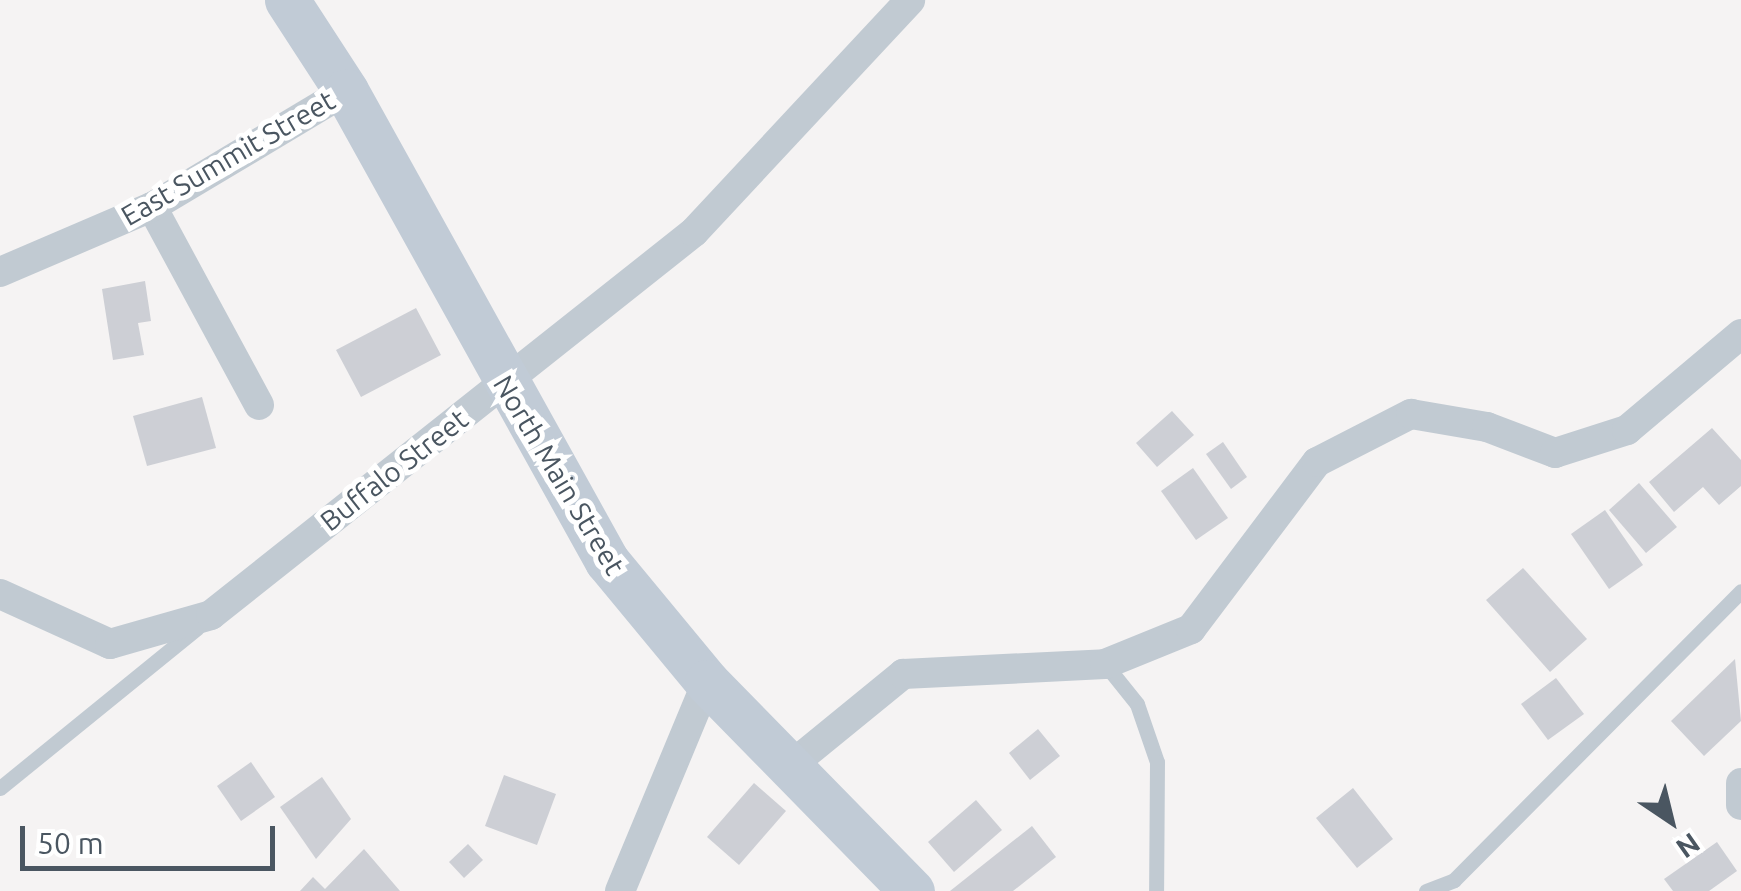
<!DOCTYPE html>
<style>
body{margin:0}
#map{position:relative;width:1741px;height:891px;overflow:hidden;background:#f5f3f3;font-family:Ubuntu,sans-serif}
div>[style]{position:absolute}
.building>*{inset:0;background:#cdcfd5}
.lane>*{height:15px;margin:-7.5px;padding:0 7.5px;transform-origin:7.5px;border-radius:7.5px;background:#c1cad2}
.street>*{height:30px;margin:-15px;padding:0 15px;transform-origin:15px;border-radius:15px;background:#c1cad2}
.secondary>*{height:45px;margin:-22.5px;padding:0 22.5px;transform-origin:22.5px;border-radius:22.5px;background:#c1cbd6}
span{translate:-50% -50%;white-space:nowrap;text-align:center;line-height:1.15;-webkit-text-stroke:10px #fff;paint-order:stroke}
.street-label{font-size:28px;color:#4a5661}
.north{position:absolute;left:1621px;top:771px;width:100px;height:100px;-webkit-text-stroke:8px #fff;paint-order:stroke;rotate:145deg;font-size:28px;font-weight:700;line-height:40px;text-align:center;color:#4a5661}
.north::after{content:'';display:block;margin:auto;width:35px;height:45px;background:#4a5661;clip-path:polygon(50% 0,100% 100%,50% 72%,0 100%)}
.scale{position:absolute;left:20px;top:826px;width:255px;height:45px;box-sizing:border-box;border:5px solid #4a5661;border-top:0;padding-left:12px;font-size:30px;line-height:35px;white-space:nowrap;color:#4a5661;-webkit-text-stroke:8px #fff;paint-order:stroke}
</style>
<div id="map">
<div class="building">
<div style="clip-path:polygon(145px 281px,151px 321px,138px 323px,144px 355px,113px 360px,102px 289px)"></div>
<div style="clip-path:polygon(416px 308px,441px 355px,361px 397px,336px 350px)"></div>
<div style="clip-path:polygon(202px 397px,216px 448px,147px 466px,133px 416px)"></div>
<div style="clip-path:polygon(1172px 411px,1194px 435px,1157px 467px,1136px 443px)"></div>
<div style="clip-path:polygon(1712px 428px,1741px 460px,1741px 486px,1719px 505px,1703px 487px,1674px 512px,1649px 482px)"></div>
<div style="clip-path:polygon(1223px 442px,1247px 477px,1231px 489px,1206px 454px)"></div>
<div style="clip-path:polygon(1193px 468px,1228px 518px,1196px 540px,1161px 491px)"></div>
<div style="clip-path:polygon(1639px 483px,1677px 527px,1646px 553px,1609px 510px)"></div>
<div style="clip-path:polygon(1605px 510px,1643px 565px,1609px 589px,1571px 534px)"></div>
<div style="clip-path:polygon(1523px 568px,1587px 639px,1550px 672px,1486px 600px)"></div>
<div style="clip-path:polygon(1735px 659px,1741px 721px,1704px 756px,1671px 721px)"></div>
<div style="clip-path:polygon(1556px 678px,1584px 714px,1548px 740px,1521px 704px)"></div>
<div style="clip-path:polygon(1038px 729px,1060px 756px,1030px 780px,1009px 753px)"></div>
<div style="clip-path:polygon(251px 762px,275px 797px,241px 821px,217px 786px)"></div>
<div style="clip-path:polygon(504px 775px,556px 794px,537px 845px,485px 826px)"></div>
<div style="clip-path:polygon(322px 777px,351px 819px,316px 859px,280px 807px)"></div>
<div style="clip-path:polygon(754px 783px,786px 811px,739px 865px,707px 837px)"></div>
<div style="clip-path:polygon(1353px 788px,1393px 839px,1357px 868px,1316px 818px)"></div>
<div style="clip-path:polygon(976px 800px,1002px 830px,954px 872px,928px 842px)"></div>
<div style="clip-path:polygon(1032px 826px,1056px 857px,1013px 891px,950px 891px)"></div>
<div style="clip-path:polygon(1717px 842px,1737px 871px,1709px 891px,1673px 891px,1664px 879px)"></div>
<div style="clip-path:polygon(468px 844px,483px 860px,464px 878px,449px 862px)"></div>
<div style="clip-path:polygon(364px 849px,400px 891px,300px 891px,313px 877px,325px 889px)"></div>
</div>
<div class="lane">
<div style="left:1105px;top:664px;width:51px;rotate:51.3deg"></div>
<div style="left:1137px;top:704px;width:61px;rotate:71deg"></div>
<div style="left:1157px;top:762px;width:129px;rotate:90.4deg"></div>
<div style="left:0;top:788px;width:254px;rotate:-39.1deg"></div>
<div style="left:1426px;top:891px;width:30px;rotate:-21deg"></div>
<div style="left:1454px;top:880px;width:407px;rotate:-45.2deg"></div>
</div>
<div class="street">
<div style="left:152px;top:207px;width:225px;rotate:61.6deg"></div>
<div style="left:0;top:272px;width:165px;rotate:-23.2deg"></div>
<div style="left:152px;top:207px;width:226px;rotate:-30.9deg"></div>
<div style="left:0;top:594px;width:121px;rotate:24.4deg"></div>
<div style="left:110px;top:644px;width:105px;rotate:-16deg"></div>
<div style="left:211px;top:615px;width:616px;rotate:-38.41deg"></div>
<div style="left:694px;top:232px;width:317px;rotate:-47deg"></div>
<div style="left:794px;top:763px;width:141px;rotate:-39.2deg"></div>
<div style="left:903px;top:674px;width:202px;rotate:-2.8deg"></div>
<div style="left:1105px;top:664px;width:93px;rotate:-22.1deg"></div>
<div style="left:1191px;top:629px;width:209px;rotate:-53deg"></div>
<div style="left:1317px;top:462px;width:106px;rotate:-27.1deg"></div>
<div style="left:1411px;top:414px;width:77px;rotate:9.7deg"></div>
<div style="left:1487px;top:427px;width:73px;rotate:20.9deg"></div>
<div style="left:1555px;top:453px;width:76px;rotate:-17.7deg"></div>
<div style="left:1627px;top:430px;width:149px;rotate:-40.1deg"></div>
<div style="left:1741px;top:783px;width:22px;rotate:90deg"></div>
<div style="left:620px;top:891px;width:226px;rotate:-67.4deg"></div>
</div>
<div class="secondary">
<div style="left:287px;top:0;width:108px;rotate:57deg"></div>
<div style="left:346px;top:91px;width:538px;rotate:60.96deg"></div>
<div style="left:607px;top:561px;width:157px;rotate:50.4deg"></div>
<div style="left:707px;top:682px;width:293px;rotate:45.6deg"></div>
</div>
<div class="street-label">
<span style="left:228px;top:158px;rotate:-30deg">East Summit Street</span>
<span style="left:394px;top:470px;rotate:-38deg">Buffalo Street</span>
<span style="left:559px;top:475px;rotate:59deg">North Main Street</span>
</div>
<div class="north">N</div>
<div class="scale">50 m</div>
</div>
